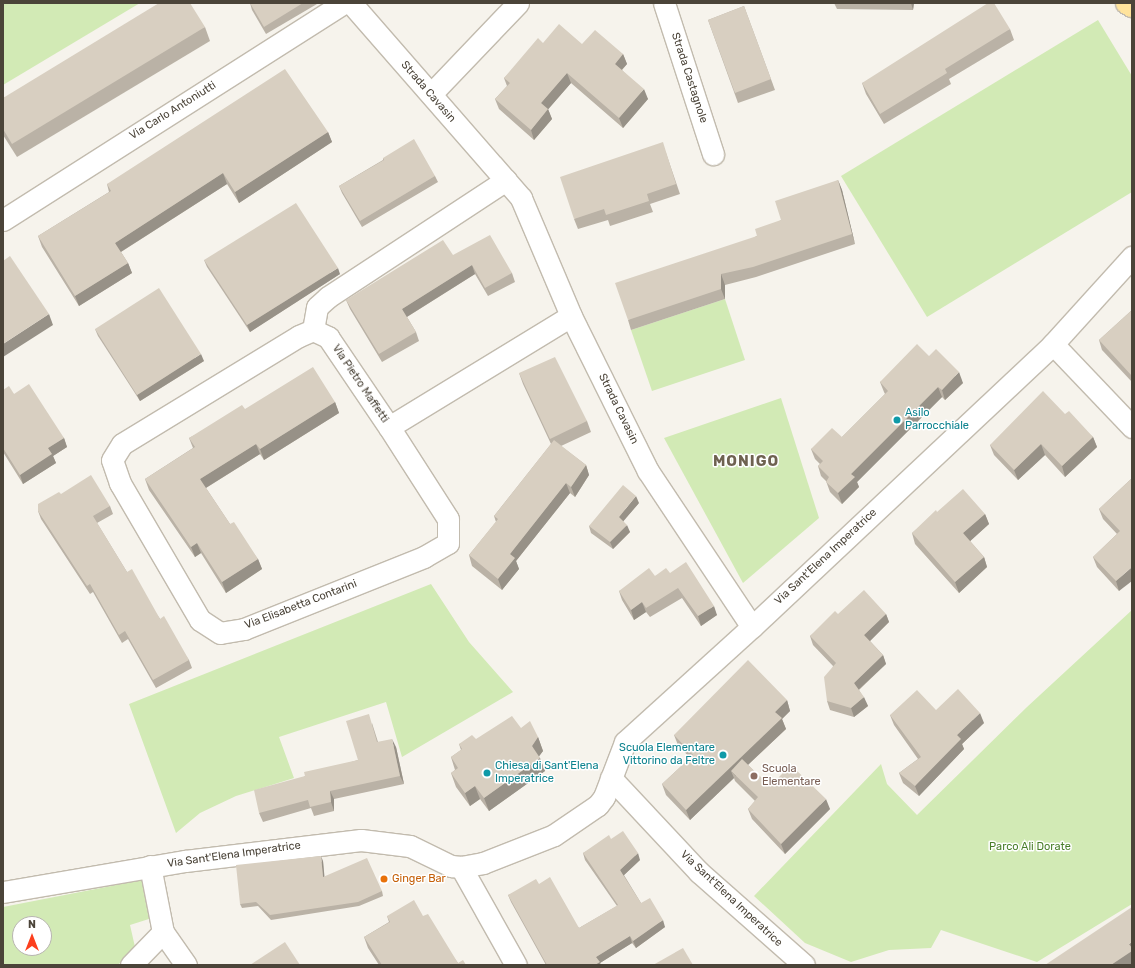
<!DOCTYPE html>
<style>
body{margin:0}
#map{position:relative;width:1135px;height:968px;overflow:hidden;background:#f6f3ec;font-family:Rubik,sans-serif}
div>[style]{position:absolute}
.green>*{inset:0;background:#d2eab5}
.roads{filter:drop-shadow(1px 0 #c2bbae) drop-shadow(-1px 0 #c2bbae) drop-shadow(0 1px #c2bbae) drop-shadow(0 -1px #c2bbae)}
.minor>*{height:21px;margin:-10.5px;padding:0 10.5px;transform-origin:10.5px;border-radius:10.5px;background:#fff}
.major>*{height:22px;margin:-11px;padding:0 11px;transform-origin:11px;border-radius:11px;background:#ffe39c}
.wall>*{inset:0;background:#bab2a6}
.shaded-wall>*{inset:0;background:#979187}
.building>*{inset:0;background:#d8cfc1}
.dots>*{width:11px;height:11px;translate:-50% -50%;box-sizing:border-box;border:2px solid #fff;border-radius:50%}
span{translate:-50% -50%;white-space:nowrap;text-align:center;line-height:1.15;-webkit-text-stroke:3px #fff;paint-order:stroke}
.street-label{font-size:11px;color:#4b4439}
.culture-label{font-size:11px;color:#0d838f}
.left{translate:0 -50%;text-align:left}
.right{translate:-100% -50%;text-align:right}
.education-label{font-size:11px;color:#785e54}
.park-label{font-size:11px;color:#4a7f2a}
.food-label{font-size:11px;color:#c56008}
.district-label{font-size:15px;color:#6e6250;font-weight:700;letter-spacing:1px}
.frame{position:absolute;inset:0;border:4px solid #4b4439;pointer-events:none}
.north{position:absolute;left:12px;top:916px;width:40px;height:40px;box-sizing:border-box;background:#fff;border:1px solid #b7b4b0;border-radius:50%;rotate:0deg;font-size:11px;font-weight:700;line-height:16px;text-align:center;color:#4b4439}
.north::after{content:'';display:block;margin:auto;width:14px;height:18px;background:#fc3f1d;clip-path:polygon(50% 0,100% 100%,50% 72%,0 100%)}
</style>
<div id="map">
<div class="green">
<div style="clip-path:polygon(3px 3px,140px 3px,3px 85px)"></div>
<div style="clip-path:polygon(1098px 20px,1132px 76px,1132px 192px,927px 317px,841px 176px)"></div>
<div style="clip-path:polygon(725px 299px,745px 360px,652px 391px,631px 330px)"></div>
<div style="clip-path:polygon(781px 398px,819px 518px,743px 583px,664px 438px)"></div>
<div style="clip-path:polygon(431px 584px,469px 642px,513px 692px,402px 757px,386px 702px,279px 737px,294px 778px,236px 796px,200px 813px,176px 833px,129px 704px)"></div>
<div style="clip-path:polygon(1132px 610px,1132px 904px,1037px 962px,941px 930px,931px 948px,889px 950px,851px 962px,805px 943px,754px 896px,881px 764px,887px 784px,917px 815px,1027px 707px)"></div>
<div style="clip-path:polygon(evenodd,142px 880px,152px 918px,130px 925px,135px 947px,118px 965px,3px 965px,3px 907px,142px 880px,20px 924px,44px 924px,44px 948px,20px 948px,20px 924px)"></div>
</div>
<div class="roads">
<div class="minor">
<div style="left:351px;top:3px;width:259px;rotate:48.9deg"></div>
<div style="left:521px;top:198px;width:128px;rotate:67deg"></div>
<div style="left:571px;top:316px;width:173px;rotate:63.6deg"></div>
<div style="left:648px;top:471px;width:187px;rotate:56.3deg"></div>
<div style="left:664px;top:3px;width:159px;rotate:72deg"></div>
<div style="left:431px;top:94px;width:126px;rotate:-46.3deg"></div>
<div style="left:3px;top:220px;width:404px;rotate:-32.5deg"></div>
<div style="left:313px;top:330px;width:23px;rotate:-80deg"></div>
<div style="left:317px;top:307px;width:15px;rotate:-42deg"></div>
<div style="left:328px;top:297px;width:213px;rotate:-33.3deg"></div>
<div style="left:1053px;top:344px;width:115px;rotate:46.4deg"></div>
<div style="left:389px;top:427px;width:109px;rotate:57.3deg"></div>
<div style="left:448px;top:519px;width:24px;rotate:90deg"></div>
<div style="left:448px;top:543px;width:28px;rotate:150deg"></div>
<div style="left:424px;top:557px;width:194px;rotate:158.2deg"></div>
<div style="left:244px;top:629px;width:24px;rotate:171deg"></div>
<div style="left:220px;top:633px;width:24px;rotate:-147deg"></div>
<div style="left:200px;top:620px;width:159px;rotate:-120.3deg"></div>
<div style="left:120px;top:483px;width:24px;rotate:-109deg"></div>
<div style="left:112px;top:460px;width:19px;rotate:-58deg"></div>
<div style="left:122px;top:444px;width:207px;rotate:-31.4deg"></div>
<div style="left:299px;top:336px;width:15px;rotate:-23deg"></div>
<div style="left:313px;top:330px;width:17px;rotate:25deg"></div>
<div style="left:328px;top:337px;width:109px;rotate:55.9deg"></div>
<div style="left:389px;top:427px;width:213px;rotate:-31.4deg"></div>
<div style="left:611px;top:778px;width:129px;rotate:46.9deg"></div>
<div style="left:699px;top:872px;width:140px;rotate:41.5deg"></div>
<div style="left:150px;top:866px;width:67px;rotate:78.9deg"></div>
<div style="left:163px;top:932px;width:40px;rotate:55.1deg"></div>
<div style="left:461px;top:867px;width:112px;rotate:60.7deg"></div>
<div style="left:3px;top:892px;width:185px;rotate:-9.7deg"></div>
<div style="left:185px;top:861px;width:177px;rotate:-6.8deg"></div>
<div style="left:361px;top:840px;width:49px;rotate:7deg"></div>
<div style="left:410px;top:846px;width:46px;rotate:26deg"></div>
<div style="left:451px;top:866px;width:10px;rotate:6deg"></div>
<div style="left:461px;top:867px;width:22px;rotate:-10deg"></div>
<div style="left:483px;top:863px;width:76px;rotate:-21.5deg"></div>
<div style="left:554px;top:835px;width:53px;rotate:-34.3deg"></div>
<div style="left:598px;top:805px;width:10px;rotate:-53deg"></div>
<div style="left:604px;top:797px;width:59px;rotate:-69.1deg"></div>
<div style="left:625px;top:742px;width:171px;rotate:-42.2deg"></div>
<div style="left:752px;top:627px;width:413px;rotate:-43.2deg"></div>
<div style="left:1053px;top:344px;width:118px;rotate:-47.8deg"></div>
<div style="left:131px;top:965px;width:46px;rotate:-45.9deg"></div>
</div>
<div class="major">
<div style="left:1127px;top:3px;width:6px;rotate:31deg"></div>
</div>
</div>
<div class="wall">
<div style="clip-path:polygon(250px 3px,317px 3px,317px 4px,266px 34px,252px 10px)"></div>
<div style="clip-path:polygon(834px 3px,914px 3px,913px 10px,837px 9px)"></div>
<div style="clip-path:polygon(744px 6px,775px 90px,738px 103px,708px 20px)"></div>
<div style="clip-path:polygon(205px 27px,210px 41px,17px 157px,3px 135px,3px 98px)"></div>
<div style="clip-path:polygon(1010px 29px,1014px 40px,949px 79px,951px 84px,884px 124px,866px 94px,862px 83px)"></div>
<div style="clip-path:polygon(543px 43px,582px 44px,623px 54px,627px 64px,622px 70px,648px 99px,623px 128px,571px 83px,548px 109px,552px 119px,534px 140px,499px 109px,495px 99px,507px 86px,504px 78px)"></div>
<div style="clip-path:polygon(328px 132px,332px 142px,239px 203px,227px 184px,121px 252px,128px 263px,132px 273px,79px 306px,42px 247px,38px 236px,109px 192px,107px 184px)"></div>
<div style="clip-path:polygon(666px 153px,680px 194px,650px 204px,653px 212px,610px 226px,608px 220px,578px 229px,574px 219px)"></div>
<div style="clip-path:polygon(383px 158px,435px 176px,438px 182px,362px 227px,342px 193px,339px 186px,383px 160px)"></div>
<div style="clip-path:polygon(838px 180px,842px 190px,855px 244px,756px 277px,725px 285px,725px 299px,631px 330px,628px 320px,781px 220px)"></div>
<div style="clip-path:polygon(453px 255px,512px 273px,515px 282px,488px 296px,475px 274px,407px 317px,416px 332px,419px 341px,382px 362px,350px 309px,346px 300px)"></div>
<div style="clip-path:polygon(204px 260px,340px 274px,250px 332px,207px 267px)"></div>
<div style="clip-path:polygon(1132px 310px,1132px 382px,1102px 350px,1099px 340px)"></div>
<div style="clip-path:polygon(95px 329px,204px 361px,140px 401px,98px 336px)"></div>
<div style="clip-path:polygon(929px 356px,963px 383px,945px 400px,942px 397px,857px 482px,859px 487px,842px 504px,830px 492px,826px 481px,821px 476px,818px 466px,820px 464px,815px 459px,811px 449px,842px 437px,885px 394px,884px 392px,880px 382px)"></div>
<div style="clip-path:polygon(519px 373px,587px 421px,591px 432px,561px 446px,586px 465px,589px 475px,575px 497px,570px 493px,516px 561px,519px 569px,502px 590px,472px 566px,469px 555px,496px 522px,494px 516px,551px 444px,523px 384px)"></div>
<div style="clip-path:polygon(3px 390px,14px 394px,64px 438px,67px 447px,53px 456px,56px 463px,23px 484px,3px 452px)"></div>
<div style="clip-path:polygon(335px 402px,339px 413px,264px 460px,260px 454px,206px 488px,230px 524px,258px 559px,262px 569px,226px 593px,201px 553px,195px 557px,149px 490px,145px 479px,193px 448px,189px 438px,245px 409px)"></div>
<div style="clip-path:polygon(1065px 414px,1093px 437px,1097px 447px,1065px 477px,1045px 455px,1018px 480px,994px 455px,990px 445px)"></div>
<div style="clip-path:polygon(1131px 479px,1119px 591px,1097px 567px,1093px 557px,1117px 534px,1103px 519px,1099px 509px)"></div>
<div style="clip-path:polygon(61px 494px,110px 506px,113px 514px,97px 523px,127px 572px,189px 660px,192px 668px,156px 688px,128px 639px,122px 643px,93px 592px,90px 594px,41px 519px,38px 511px)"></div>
<div style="clip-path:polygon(639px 503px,623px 521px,630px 532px,613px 549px,591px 533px,589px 526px)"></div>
<div style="clip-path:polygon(937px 512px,985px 514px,989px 524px,970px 541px,984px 557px,987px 567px,959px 593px,915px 544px,912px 533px)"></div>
<div style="clip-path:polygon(670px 573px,717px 615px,701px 626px,682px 598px,650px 617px,646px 612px,634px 620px,622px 600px,619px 591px,655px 576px)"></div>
<div style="clip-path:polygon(838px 614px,886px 614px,889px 622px,870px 641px,883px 655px,886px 664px,859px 690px,868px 706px,854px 717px,830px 710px,827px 701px,833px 666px,813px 645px,810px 636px)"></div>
<div style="clip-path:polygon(787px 700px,790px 711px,782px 719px,786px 729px,748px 765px,770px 786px,830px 809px,785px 854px,752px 819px,748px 809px,755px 801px,735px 781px,734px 778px,690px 820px,666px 795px,662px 784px,690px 758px,678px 745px,674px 735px)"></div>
<div style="clip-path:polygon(936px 710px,984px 723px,962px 744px,964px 749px,919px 796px,903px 783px,899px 773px,918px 759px,894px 725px,890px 715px)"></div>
<div style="clip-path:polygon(372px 723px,378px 742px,396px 747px,404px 784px,334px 799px,334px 811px,314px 816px,311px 808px,263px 822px,259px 813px,305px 776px,358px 760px)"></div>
<div style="clip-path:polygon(538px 737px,543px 751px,539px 756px,545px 771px,489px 811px,480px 799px,470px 806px,456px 787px,451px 773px,455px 770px,451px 757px,461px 750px,459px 744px,476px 739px)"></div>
<div style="clip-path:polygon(611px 839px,640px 860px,624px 875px,641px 903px,665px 927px,636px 948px,632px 943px,600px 963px,601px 965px,546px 965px,511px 902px,508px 895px,539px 884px,579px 928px,617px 906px,585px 860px,583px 853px)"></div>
<div style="clip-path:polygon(323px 861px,324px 877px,382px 891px,383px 896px,359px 906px,271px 920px,258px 906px,242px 908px,240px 904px)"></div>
<div style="clip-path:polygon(387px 916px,423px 916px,458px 963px,466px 965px,379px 965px,368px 948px,364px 937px,389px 922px)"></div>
</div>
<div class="shaded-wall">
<div style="clip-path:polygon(911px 3px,914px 3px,913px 10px)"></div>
<div style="clip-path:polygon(623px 54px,627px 64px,618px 74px,615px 64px)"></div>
<div style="clip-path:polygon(567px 73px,571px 83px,545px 113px,541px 103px)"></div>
<div style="clip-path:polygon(644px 89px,648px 99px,623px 128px,619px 118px)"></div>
<div style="clip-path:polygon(548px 109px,552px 119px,534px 140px,531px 130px)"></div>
<div style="clip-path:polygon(328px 132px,332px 142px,239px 203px,235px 192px)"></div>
<div style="clip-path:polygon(223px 173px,227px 184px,119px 253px,115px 243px)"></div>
<div style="clip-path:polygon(838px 180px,842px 190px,855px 244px,852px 234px)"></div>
<div style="clip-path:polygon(128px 263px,132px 273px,79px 306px,75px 296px)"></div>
<div style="clip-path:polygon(472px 265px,475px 274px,405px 318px,402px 309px)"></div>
<div style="clip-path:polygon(338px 268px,340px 274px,250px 332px,247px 325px)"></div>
<div style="clip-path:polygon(721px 274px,725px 285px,725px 299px,721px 289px)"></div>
<div style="clip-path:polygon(49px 314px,53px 325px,3px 357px,3px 344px)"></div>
<div style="clip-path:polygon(201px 354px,204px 361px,140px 401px,137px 395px)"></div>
<div style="clip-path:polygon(959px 372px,963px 383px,945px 400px,942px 390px)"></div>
<div style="clip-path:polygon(938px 387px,942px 397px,857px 482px,859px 487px,842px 504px,838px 493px,851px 474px)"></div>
<div style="clip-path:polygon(335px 402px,339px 413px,264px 460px,260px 449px)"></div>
<div style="clip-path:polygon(1093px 437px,1097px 447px,1065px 477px,1062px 466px)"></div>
<div style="clip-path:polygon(64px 438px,67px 447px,53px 456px,56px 463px,23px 484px,20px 475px,48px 448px)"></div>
<div style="clip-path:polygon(256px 444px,260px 454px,204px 489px,200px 479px)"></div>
<div style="clip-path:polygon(1041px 444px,1045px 455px,1018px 480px,1014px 470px)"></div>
<div style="clip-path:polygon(586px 465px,589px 475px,575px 497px,571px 487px)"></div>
<div style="clip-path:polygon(566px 483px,570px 493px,516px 561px,519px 569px,502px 590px,498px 579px,510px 554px)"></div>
<div style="clip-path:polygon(636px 496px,639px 503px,621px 524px,619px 517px)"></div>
<div style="clip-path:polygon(985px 514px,989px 524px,967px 544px,963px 533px)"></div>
<div style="clip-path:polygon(627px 525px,630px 532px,613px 549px,610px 542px)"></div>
<div style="clip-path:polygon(197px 543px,201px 553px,195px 557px,191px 547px)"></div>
<div style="clip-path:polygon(984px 557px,987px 567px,959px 593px,955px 582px)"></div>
<div style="clip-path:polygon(258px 559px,262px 569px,226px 593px,222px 582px)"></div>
<div style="clip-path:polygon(1132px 567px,1132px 581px,1119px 591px,1116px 581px)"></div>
<div style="clip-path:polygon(642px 602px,646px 612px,634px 620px,631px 610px)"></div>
<div style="clip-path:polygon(714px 606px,717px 615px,701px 626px,698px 616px)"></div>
<div style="clip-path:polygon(886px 614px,889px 622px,867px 644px,864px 635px)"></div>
<div style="clip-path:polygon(883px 655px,886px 664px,857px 691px,854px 683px)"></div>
<div style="clip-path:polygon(864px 697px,868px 706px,854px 717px,851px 708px)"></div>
<div style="clip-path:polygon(787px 700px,790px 711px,782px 719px,786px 729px,736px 776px,731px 771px,734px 778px,690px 820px,686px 810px,775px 712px)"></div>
<div style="clip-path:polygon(980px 713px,984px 723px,962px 744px,964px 749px,919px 796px,915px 786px,957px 735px)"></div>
<div style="clip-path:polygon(538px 737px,543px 751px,537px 759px,532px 746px)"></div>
<div style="clip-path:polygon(392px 739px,396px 747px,404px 784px,400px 776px)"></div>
<div style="clip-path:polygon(540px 758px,545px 771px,489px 811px,484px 798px)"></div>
<div style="clip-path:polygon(475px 786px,480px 799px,470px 806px,465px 793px)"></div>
<div style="clip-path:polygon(330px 791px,334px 799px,334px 811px,331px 802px)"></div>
<div style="clip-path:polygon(826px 799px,830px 809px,785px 854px,781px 844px)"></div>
<div style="clip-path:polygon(638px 853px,640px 860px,623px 876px,620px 870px)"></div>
<div style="clip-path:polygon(321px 856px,323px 861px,325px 882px,323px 877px)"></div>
<div style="clip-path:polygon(663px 920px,665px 927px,636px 948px,633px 941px)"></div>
<div style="clip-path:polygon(630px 936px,632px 943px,600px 963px,601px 965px,595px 965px,596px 957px)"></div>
<div style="clip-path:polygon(1132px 942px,1132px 964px,1130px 965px,1111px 965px,1129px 944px)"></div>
</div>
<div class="building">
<div style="clip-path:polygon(159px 3px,190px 3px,205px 27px,12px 144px,3px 129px,3px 98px)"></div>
<div style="clip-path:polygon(250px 3px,303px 3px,264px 27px)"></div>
<div style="clip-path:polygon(988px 3px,994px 3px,1010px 29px,945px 69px,947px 73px,880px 114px,862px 83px)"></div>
<div style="clip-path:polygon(744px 6px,771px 79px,735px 93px,708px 20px)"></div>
<div style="clip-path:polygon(559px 24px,582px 44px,595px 30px,623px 54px,615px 64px,644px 89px,619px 118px,567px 73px,541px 103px,548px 109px,531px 130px,495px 99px,510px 83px,504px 78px,538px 38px,543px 43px)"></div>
<div style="clip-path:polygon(285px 69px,328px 132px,235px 192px,223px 173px,115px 243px,128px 263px,75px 296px,38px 236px,111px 191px,107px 184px)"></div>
<div style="clip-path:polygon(414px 139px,435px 176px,360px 221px,339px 186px,384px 160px,383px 158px)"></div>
<div style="clip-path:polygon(663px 142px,676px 184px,647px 194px,649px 201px,606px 215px,604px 209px,574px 219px,560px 177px)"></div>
<div style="clip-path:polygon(838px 180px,852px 234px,753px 267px,721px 274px,721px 289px,628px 320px,615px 283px,757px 236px,755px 229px,781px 220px,775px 201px)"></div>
<div style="clip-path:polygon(296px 203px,338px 268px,247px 325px,204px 260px)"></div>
<div style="clip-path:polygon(490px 235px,512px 273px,485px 288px,472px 265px,402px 309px,416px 332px,379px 354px,346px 300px,443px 240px,453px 255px)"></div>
<div style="clip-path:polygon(10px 256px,49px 314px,3px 344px,3px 261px)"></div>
<div style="clip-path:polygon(159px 288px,201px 354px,137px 395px,95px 329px)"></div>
<div style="clip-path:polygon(1132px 310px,1132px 376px,1099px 340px)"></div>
<div style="clip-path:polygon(917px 344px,929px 356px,936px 349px,959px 372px,942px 390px,938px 387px,851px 474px,855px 477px,838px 493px,826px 482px,829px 477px,818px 466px,823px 461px,811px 449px,832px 428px,842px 437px,888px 391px,880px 382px)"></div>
<div style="clip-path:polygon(555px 357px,587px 421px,550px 439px,519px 373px)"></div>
<div style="clip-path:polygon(313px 367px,335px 402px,260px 449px,256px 444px,200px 479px,230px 524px,234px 522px,258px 559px,222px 582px,197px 543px,191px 547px,145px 479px,195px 447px,189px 438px,242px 405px,245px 409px)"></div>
<div style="clip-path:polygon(29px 384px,64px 438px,48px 448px,52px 454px,20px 475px,3px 448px,3px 390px,9px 386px,14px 394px)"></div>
<div style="clip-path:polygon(1043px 391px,1065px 414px,1069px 411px,1093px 437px,1062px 466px,1041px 444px,1014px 470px,990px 445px)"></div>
<div style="clip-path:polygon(554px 440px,586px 465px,571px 487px,566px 483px,510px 554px,515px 558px,498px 579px,469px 555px,498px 519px,494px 516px)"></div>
<div style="clip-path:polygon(91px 475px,110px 506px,93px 516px,127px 572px,132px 569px,160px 619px,164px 616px,189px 660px,153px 680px,125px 631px,119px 635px,90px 584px,87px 586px,38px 511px,38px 504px,59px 492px,61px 494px)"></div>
<div style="clip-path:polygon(1131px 479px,1132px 481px,1132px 567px,1116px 581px,1093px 557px,1120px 531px,1099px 509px)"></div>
<div style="clip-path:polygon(623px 485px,636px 496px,619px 517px,627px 525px,610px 542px,589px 526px)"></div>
<div style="clip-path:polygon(963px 489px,985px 514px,963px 533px,984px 557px,955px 582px,912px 533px,936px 510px,937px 512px)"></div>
<div style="clip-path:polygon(686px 562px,714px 606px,698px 616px,678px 588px,646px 608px,642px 602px,631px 610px,619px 591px,649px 568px,655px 576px,666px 568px,670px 573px)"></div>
<div style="clip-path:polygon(864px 590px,886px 614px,864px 635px,883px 655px,854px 683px,864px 697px,851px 708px,827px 701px,824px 677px,836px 663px,810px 636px,835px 611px,838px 614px)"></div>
<div style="clip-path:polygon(748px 660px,787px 700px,775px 712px,782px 718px,686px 810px,662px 784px,693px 755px,674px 735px)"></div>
<div style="clip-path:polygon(958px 689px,980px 713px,957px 735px,961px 739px,915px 786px,899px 773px,921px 757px,890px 715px,917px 690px,936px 710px)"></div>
<div style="clip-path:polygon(369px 714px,377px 742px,392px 739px,400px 776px,330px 791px,331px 802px,310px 807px,308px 800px,259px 813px,254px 790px,305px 776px,304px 772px,358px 760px,346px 721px)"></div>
<div style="clip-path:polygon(512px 716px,521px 728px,530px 721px,538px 737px,532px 746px,540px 758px,484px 798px,475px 786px,465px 793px,451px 773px,458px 768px,451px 757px,462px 749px,459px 744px,472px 735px,476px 739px)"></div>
<div style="clip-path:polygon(742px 759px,770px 786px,791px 765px,826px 799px,781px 844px,748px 809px,758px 797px,731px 771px)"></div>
<div style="clip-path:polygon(623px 831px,638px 853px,620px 870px,641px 903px,650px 898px,663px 920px,633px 941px,630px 936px,596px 957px,600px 962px,595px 965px,547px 965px,508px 895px,536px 879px,539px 884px,550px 877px,579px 928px,618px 905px,583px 853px,609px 835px,611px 839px)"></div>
<div style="clip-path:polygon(321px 856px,323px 877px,367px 858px,382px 891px,358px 902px,270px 915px,256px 902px,240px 904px,236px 865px)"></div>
<div style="clip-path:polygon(414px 900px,423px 916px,428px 914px,458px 963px,463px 960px,466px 965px,382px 965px,364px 937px,390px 922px,387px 916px)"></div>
<div style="clip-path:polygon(1132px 907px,1132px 942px,1129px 944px,1132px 948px,1132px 951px,1111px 965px,1045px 965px)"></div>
<div style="clip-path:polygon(285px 942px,300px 965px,250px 965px)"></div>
<div style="clip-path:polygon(683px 948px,693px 965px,653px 965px)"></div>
</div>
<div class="dots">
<div style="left:897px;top:420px;background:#0f9aa8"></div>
<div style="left:723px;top:755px;background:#0f9aa8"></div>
<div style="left:487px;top:773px;background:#0f9aa8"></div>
<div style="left:754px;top:776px;background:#8d6e63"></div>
<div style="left:384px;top:879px;background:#e8710a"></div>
</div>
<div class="street-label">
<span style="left:689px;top:78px;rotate:72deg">Strada Castagnole</span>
<span style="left:428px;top:92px;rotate:49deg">Strada Cavasin</span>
<span style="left:173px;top:111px;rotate:-32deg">Via Carlo Antoniutti</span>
<span style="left:360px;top:384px;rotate:56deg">Via Pietro Maffetti</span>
<span style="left:618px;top:409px;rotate:64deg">Strada Cavasin</span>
<span style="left:826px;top:557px;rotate:-43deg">Via Sant'Elena Imperatrice</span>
<span style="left:301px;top:605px;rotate:-21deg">Via Elisabetta Contarini</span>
<span style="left:234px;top:855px;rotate:-8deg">Via Sant'Elena Imperatrice</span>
<span style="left:731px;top:899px;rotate:43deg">Via Sant'Elena Imperatrice</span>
</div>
<div class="culture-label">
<span class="left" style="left:905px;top:420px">Asilo<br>Parrocchiale</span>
<span class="right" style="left:715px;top:755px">Scuola Elementare<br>Vittorino da Feltre</span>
<span class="left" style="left:495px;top:773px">Chiesa di Sant'Elena<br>Imperatrice</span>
</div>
<div class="education-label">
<span class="left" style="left:762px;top:776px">Scuola<br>Elementare</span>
</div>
<div class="park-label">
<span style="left:1030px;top:847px">Parco Ali Dorate</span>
</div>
<div class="food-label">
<span class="left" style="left:392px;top:879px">Ginger Bar</span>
</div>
<div class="district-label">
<span style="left:746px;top:462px">MONIGO</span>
</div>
<div class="frame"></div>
<div class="north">N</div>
</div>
